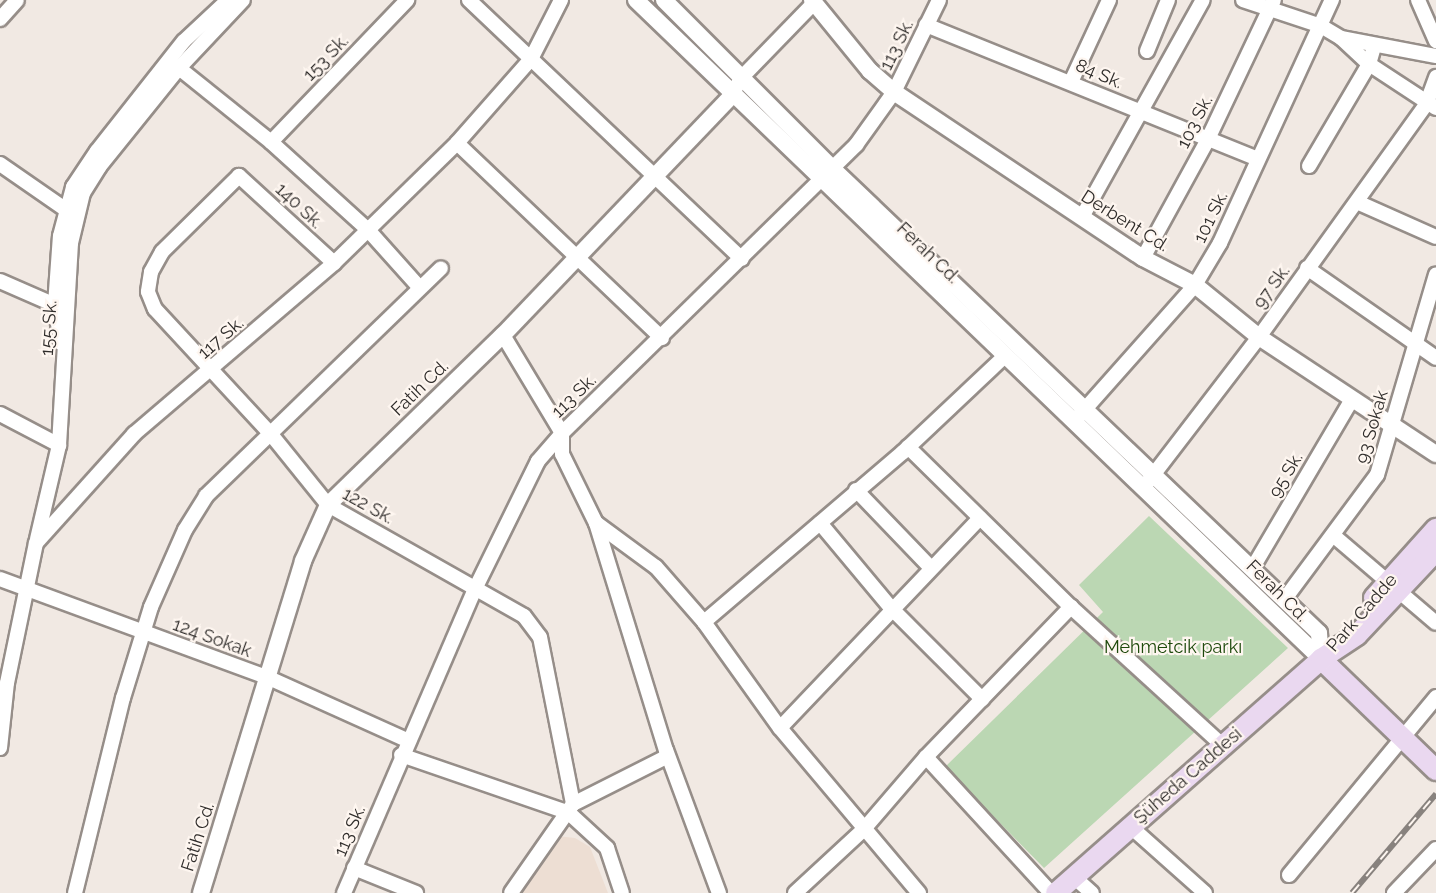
<!DOCTYPE html>
<meta charset="utf-8">
<style>
body{margin:0}
#map{position:relative;width:1436px;height:893px;overflow:hidden;background:#f1e9e3;font-family:Raleway,sans-serif}
div>[style]{position:absolute}
.built>*{inset:0;background:#edded3}
.green>*{inset:0;background:#bbd7b3}
.roads{filter:drop-shadow(2px 0 #968e89) drop-shadow(-2px 0 #968e89) drop-shadow(0 2px #968e89) drop-shadow(0 -2px #968e89)}
.minor>*{height:14px;margin:-7px;padding:0 7px;transform-origin:7px;border-radius:7px;background:#fff}
.tertiary>*{height:16px;margin:-8px;padding:0 8px;transform-origin:8px;border-radius:8px;background:#fff}
.secondary>*{height:20px;margin:-10px;padding:0 10px;transform-origin:10px;border-radius:10px;background:#ead8f0}
.rail>*{height:6px;margin-top:-3px;transform-origin:0;background:repeating-linear-gradient(90deg,#fef6f0 0 11px,#88827e 0 22px);box-sizing:border-box;border-block:2px solid #88827e}
span{translate:-50% -50%;white-space:nowrap;text-align:center;line-height:1.15;-webkit-text-stroke:4.5px #fef6f0;paint-order:stroke}
.street-label{font-size:18px;color:#2f2c2a}
.park-label{font-size:18px;color:#1d490b}
</style>
<div id="map">
<div class="built">
<div style="clip-path:polygon(557px 836px,575px 838px,590px 847px,608px 893px,515px 893px)"></div>
</div>
<div class="green">
<div style="clip-path:polygon(1149px 516px,1288px 648px,1044px 868px,945px 767px,1103px 612px,1079px 585px)"></div>
</div>
<div class="roads">
<div class="minor">
<div style="left:469px;top:0;width:376px;rotate:43.5deg"></div>
<div style="left:1243px;top:0;width:82px;rotate:18.4deg"></div>
<div style="left:1321px;top:26px;width:23px;rotate:31deg"></div>
<div style="left:1341px;top:38px;width:97px;rotate:10.7deg"></div>
<div style="left:1418px;top:0;width:45px;rotate:66.3deg"></div>
<div style="left:0;top:19px;width:25px;rotate:-48deg"></div>
<div style="left:926px;top:25px;width:358px;rotate:22deg"></div>
<div style="left:1342px;top:39px;width:37px;rotate:43deg"></div>
<div style="left:1369px;top:64px;width:80px;rotate:33.3deg"></div>
<div style="left:1147px;top:51px;width:55px;rotate:-67.6deg"></div>
<div style="left:179px;top:68px;width:118px;rotate:38.8deg"></div>
<div style="left:271px;top:142px;width:132px;rotate:42.2deg"></div>
<div style="left:369px;top:231px;width:75px;rotate:48.2deg"></div>
<div style="left:1071px;top:82px;width:90px;rotate:-65.1deg"></div>
<div style="left:732px;top:95px;width:19px;rotate:-62deg"></div>
<div style="left:741px;top:78px;width:106px;rotate:-45.8deg"></div>
<div style="left:271px;top:142px;width:197px;rotate:-46.2deg"></div>
<div style="left:457px;top:143px;width:283px;rotate:43.6deg"></div>
<div style="left:0;top:164px;width:79px;rotate:34.7deg"></div>
<div style="left:1309px;top:166px;width:118px;rotate:-59.5deg"></div>
<div style="left:1369px;top:64px;width:18px;rotate:-74deg"></div>
<div style="left:1357px;top:202px;width:86px;rotate:23.9deg"></div>
<div style="left:1082px;top:217px;width:248px;rotate:-60.9deg"></div>
<div style="left:1143px;top:258px;width:133px;rotate:-61.3deg"></div>
<div style="left:1207px;top:141px;width:156px;rotate:-64.6deg"></div>
<div style="left:334px;top:263px;width:129px;rotate:-137.5deg"></div>
<div style="left:239px;top:176px;width:108px;rotate:135.4deg"></div>
<div style="left:162px;top:252px;width:23px;rotate:119deg"></div>
<div style="left:151px;top:272px;width:20px;rotate:99deg"></div>
<div style="left:148px;top:292px;width:18px;rotate:68deg"></div>
<div style="left:155px;top:309px;width:169px;rotate:47.2deg"></div>
<div style="left:270px;top:433px;width:92px;rotate:51.1deg"></div>
<div style="left:328px;top:505px;width:225px;rotate:29.5deg"></div>
<div style="left:524px;top:616px;width:26px;rotate:53deg"></div>
<div style="left:540px;top:637px;width:170px;rotate:78.8deg"></div>
<div style="left:573px;top:804px;width:108px;rotate:124.9deg"></div>
<div style="left:1307px;top:268px;width:157px;rotate:34.9deg"></div>
<div style="left:0;top:281px;width:60px;rotate:23.6deg"></div>
<div style="left:503px;top:335px;width:114px;rotate:59deg"></div>
<div style="left:562px;top:433px;width:21px;rotate:90deg"></div>
<div style="left:562px;top:454px;width:77px;rotate:63.8deg"></div>
<div style="left:596px;top:523px;width:238px;rotate:72.9deg"></div>
<div style="left:666px;top:750px;width:153px;rotate:69.7deg"></div>
<div style="left:61px;top:343px;width:38px;rotate:-99deg"></div>
<div style="left:55px;top:305px;width:69px;rotate:-85.9deg"></div>
<div style="left:60px;top:236px;width:51px;rotate:-75.1deg"></div>
<div style="left:73px;top:187px;width:43px;rotate:-56.3deg"></div>
<div style="left:97px;top:151px;width:140px;rotate:-51.7deg"></div>
<div style="left:184px;top:41px;width:60px;rotate:-43deg"></div>
<div style="left:0;top:414px;width:67px;rotate:27.7deg"></div>
<div style="left:1078px;top:417px;width:176px;rotate:-48.4deg"></div>
<div style="left:1195px;top:285px;width:49px;rotate:-59.2deg"></div>
<div style="left:1220px;top:243px;width:268px;rotate:-65.3deg"></div>
<div style="left:908px;top:447px;width:228px;rotate:44.5deg"></div>
<div style="left:1071px;top:607px;width:206px;rotate:42.4deg"></div>
<div style="left:1147px;top:483px;width:184px;rotate:-52.5deg"></div>
<div style="left:1259px;top:337px;width:286px;rotate:-54.3deg"></div>
<div style="left:1426px;top:105px;width:30px;rotate:-70deg"></div>
<div style="left:856px;top:490px;width:108px;rotate:46.1deg"></div>
<div style="left:596px;top:523px;width:74px;rotate:36.3deg"></div>
<div style="left:656px;top:567px;width:73px;rotate:48.9deg"></div>
<div style="left:704px;top:622px;width:130px;rotate:54.4deg"></div>
<div style="left:780px;top:728px;width:216px;rotate:49.9deg"></div>
<div style="left:820px;top:523px;width:111px;rotate:50.1deg"></div>
<div style="left:891px;top:608px;width:129px;rotate:45deg"></div>
<div style="left:1333px;top:535px;width:135px;rotate:40.5deg"></div>
<div style="left:37px;top:539px;width:97px;rotate:-76.8deg"></div>
<div style="left:59px;top:445px;width:202px;rotate:-86.6deg"></div>
<div style="left:71px;top:243px;width:51px;rotate:-76.5deg"></div>
<div style="left:83px;top:193px;width:31px;rotate:-58deg"></div>
<div style="left:99px;top:167px;width:127px;rotate:-51.1deg"></div>
<div style="left:179px;top:68px;width:93px;rotate:-46.7deg"></div>
<div style="left:1252px;top:569px;width:197px;rotate:-59.5deg"></div>
<div style="left:0;top:579px;width:287px;rotate:20.2deg"></div>
<div style="left:269px;top:678px;width:151px;rotate:24.2deg"></div>
<div style="left:1284px;top:600px;width:156px;rotate:-53.4deg"></div>
<div style="left:1377px;top:475px;width:209px;rotate:-73.6deg"></div>
<div style="left:704px;top:622px;width:262px;rotate:-40.5deg"></div>
<div style="left:903px;top:452px;width:141px;rotate:-43.3deg"></div>
<div style="left:780px;top:728px;width:290px;rotate:-46.4deg"></div>
<div style="left:0;top:748px;width:65px;rotate:-83.9deg"></div>
<div style="left:7px;top:683px;width:143px;rotate:-78.3deg"></div>
<div style="left:36px;top:543px;width:147px;rotate:-48deg"></div>
<div style="left:134px;top:434px;width:263px;rotate:-40.5deg"></div>
<div style="left:334px;top:263px;width:172px;rotate:-44.3deg"></div>
<div style="left:457px;top:143px;width:112px;rotate:-48.6deg"></div>
<div style="left:531px;top:59px;width:66px;rotate:-63deg"></div>
<div style="left:401px;top:755px;width:178px;rotate:19deg"></div>
<div style="left:569px;top:813px;width:52px;rotate:42.6deg"></div>
<div style="left:607px;top:848px;width:47px;rotate:71.6deg"></div>
<div style="left:926px;top:757px;width:185px;rotate:47.4deg"></div>
<div style="left:573px;top:804px;width:106px;rotate:-26.8deg"></div>
<div style="left:1131px;top:827px;width:99px;rotate:41.7deg"></div>
<div style="left:354px;top:868px;width:67px;rotate:22deg"></div>
<div style="left:1289px;top:875px;width:231px;rotate:-50.4deg"></div>
<div style="left:1074px;top:877px;width:24px;rotate:42deg"></div>
<div style="left:75px;top:893px;width:201px;rotate:-76.2deg"></div>
<div style="left:123px;top:698px;width:95px;rotate:-72.9deg"></div>
<div style="left:151px;top:607px;width:84px;rotate:-66.2deg"></div>
<div style="left:185px;top:530px;width:40px;rotate:-58deg"></div>
<div style="left:206px;top:496px;width:327px;rotate:-44.1deg"></div>
<div style="left:344px;top:893px;width:333px;rotate:-66.7deg"></div>
<div style="left:476px;top:587px;width:140px;rotate:-63.8deg"></div>
<div style="left:538px;top:461px;width:37px;rotate:-49deg"></div>
<div style="left:562px;top:433px;width:412px;rotate:-44.4deg"></div>
<div style="left:856px;top:145px;width:65px;rotate:-54.4deg"></div>
<div style="left:894px;top:92px;width:102px;rotate:-63.9deg"></div>
<div style="left:795px;top:893px;width:94px;rotate:-42.8deg"></div>
<div style="left:864px;top:829px;width:95px;rotate:-49.3deg"></div>
<div style="left:926px;top:757px;width:209px;rotate:-46deg"></div>
<div style="left:1394px;top:893px;width:61px;rotate:-46.3deg"></div>
</div>
<div class="tertiary">
<div style="left:636px;top:0;width:951px;rotate:43.89deg"></div>
<div style="left:664px;top:0;width:239px;rotate:45deg"></div>
<div style="left:833px;top:169px;width:672px;rotate:43.67deg"></div>
<div style="left:1319px;top:633px;width:26px;rotate:86deg"></div>
<div style="left:812px;top:0;width:92px;rotate:50.8deg"></div>
<div style="left:870px;top:71px;width:32px;rotate:41deg"></div>
<div style="left:894px;top:92px;width:299px;rotate:33.7deg"></div>
<div style="left:1143px;top:258px;width:59px;rotate:27.4deg"></div>
<div style="left:1195px;top:285px;width:82px;rotate:39.1deg"></div>
<div style="left:1259px;top:337px;width:212px;rotate:33.5deg"></div>
<div style="left:201px;top:893px;width:347px;rotate:-72.9deg"></div>
<div style="left:303px;top:561px;width:61px;rotate:-65.9deg"></div>
<div style="left:328px;top:505px;width:244px;rotate:-44.2deg"></div>
<div style="left:503px;top:335px;width:332px;rotate:-46.3deg"></div>
</div>
<div class="secondary">
<div style="left:1374px;top:598px;width:93px;rotate:-48.1deg"></div>
<div style="left:1321px;top:659px;width:160px;rotate:44deg"></div>
<div style="left:1056px;top:893px;width:354px;rotate:-41.4deg"></div>
<div style="left:1321px;top:659px;width:43px;rotate:-33.7deg"></div>
<div style="left:1357px;top:635px;width:115px;rotate:-46.8deg"></div>
</div>
</div>
<div class="rail">
<div style="left:1352px;top:893px;width:130px;rotate:-49.7deg"></div>
</div>
<div class="street-label">
<span style="left:897px;top:45px;rotate:-64deg">113 Sk.</span>
<span style="left:326px;top:58px;rotate:-46deg">153 Sk.</span>
<span style="left:1099px;top:74px;rotate:23deg">84 Sk.</span>
<span style="left:1195px;top:122px;rotate:-63deg">103 Sk.</span>
<span style="left:299px;top:206px;rotate:43deg">140 Sk.</span>
<span style="left:1211px;top:217px;rotate:-64deg">101 Sk.</span>
<span style="left:1125px;top:221px;rotate:32deg">Derbent Cd.</span>
<span style="left:928px;top:253px;rotate:44deg">Ferah Cd.</span>
<span style="left:1272px;top:287px;rotate:-55deg">97 Sk.</span>
<span style="left:49px;top:328px;rotate:-86deg">155 Sk.</span>
<span style="left:221px;top:338px;rotate:-41deg">117 Sk.</span>
<span style="left:420px;top:388px;rotate:-44deg">Fatih Cd.</span>
<span style="left:574px;top:396px;rotate:-44deg">113 Sk.</span>
<span style="left:1372px;top:427px;rotate:-74deg">93 Sokak</span>
<span style="left:1286px;top:475px;rotate:-60deg">95 Sk.</span>
<span style="left:368px;top:506px;rotate:29deg">122 Sk.</span>
<span style="left:1277px;top:591px;rotate:45deg">Ferah Cd.</span>
<span style="left:1362px;top:613px;rotate:-49deg">Park Cadde</span>
<span style="left:212px;top:638px;rotate:20deg">124 Sokak</span>
<span style="left:1188px;top:776px;rotate:-41deg">Şüheda Caddesi</span>
<span style="left:350px;top:831px;rotate:-67deg">113 Sk.</span>
<span style="left:198px;top:837px;rotate:-72deg">Fatih Cd.</span>
</div>
<div class="park-label">
<span style="left:1173px;top:647px">Mehmetcik parkı</span>
</div>
</div>
